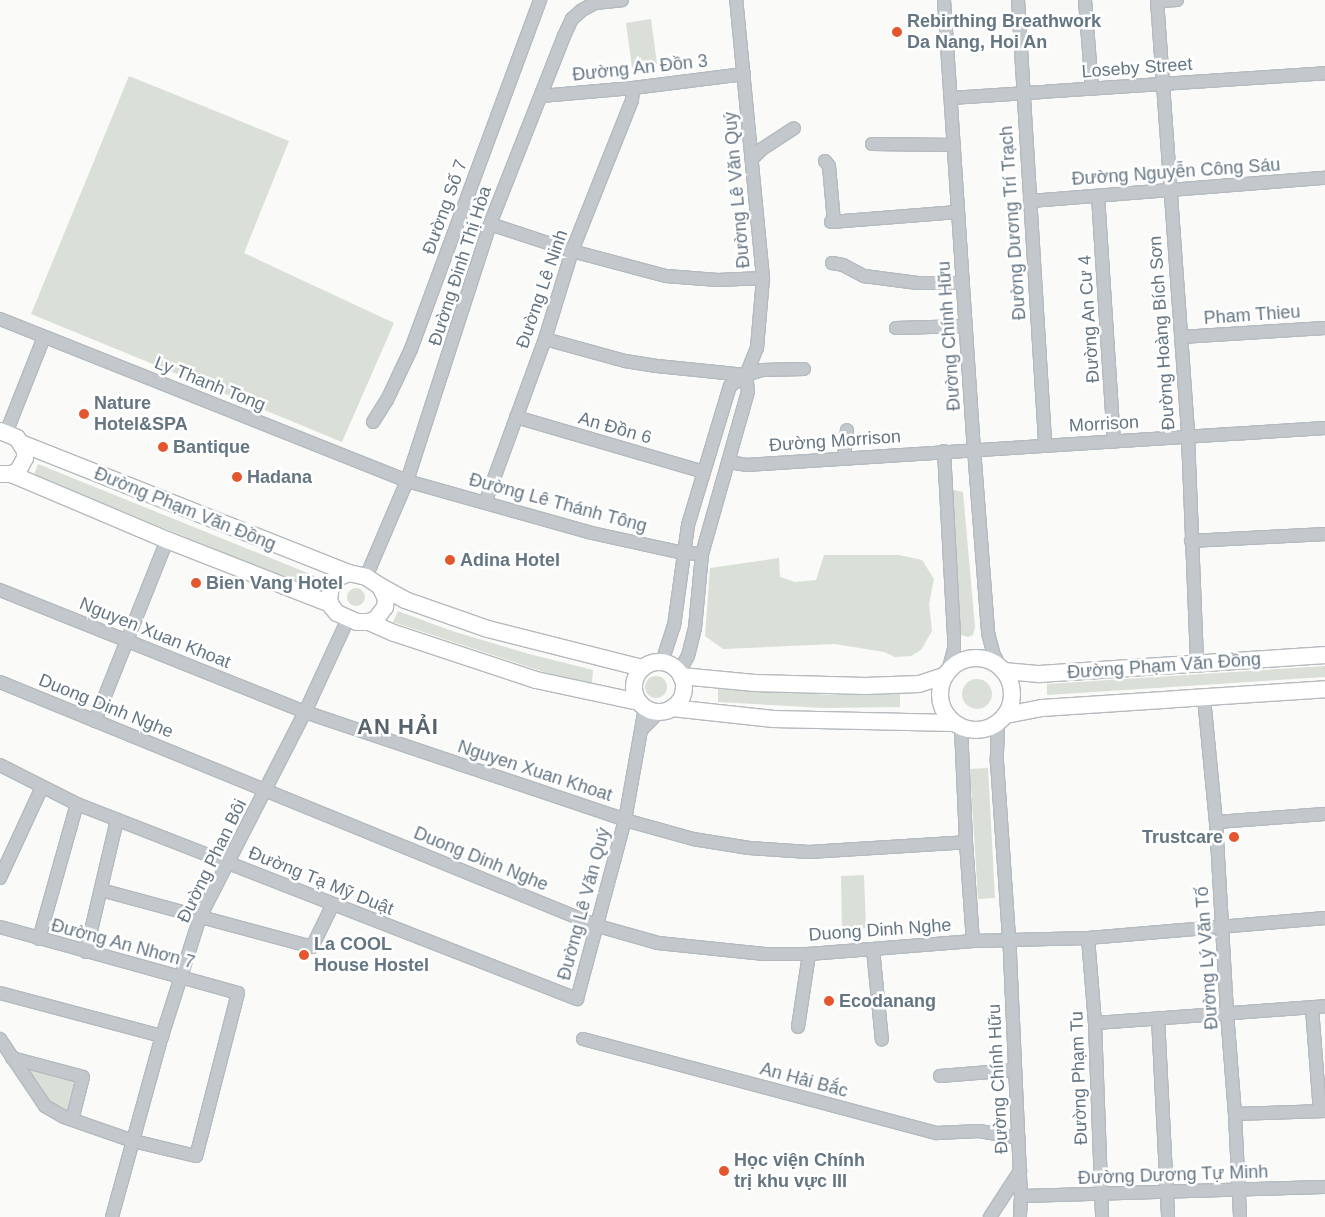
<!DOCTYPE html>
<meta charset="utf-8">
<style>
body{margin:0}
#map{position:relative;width:1325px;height:1217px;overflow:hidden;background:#fafaf8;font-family:Arial,sans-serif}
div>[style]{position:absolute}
.green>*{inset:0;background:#dadfd7}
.round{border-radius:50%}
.roads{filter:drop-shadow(1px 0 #b5babe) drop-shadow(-1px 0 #b5babe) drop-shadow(0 1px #b5babe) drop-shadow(0 -1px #b5babe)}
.minor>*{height:12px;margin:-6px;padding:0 6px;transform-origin:6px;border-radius:6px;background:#c3c8cc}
.major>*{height:16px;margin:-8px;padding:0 8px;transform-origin:8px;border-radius:8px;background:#fff}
.major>.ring{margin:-8px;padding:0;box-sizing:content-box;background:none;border:16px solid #fff;border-radius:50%}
.dots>*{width:14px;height:14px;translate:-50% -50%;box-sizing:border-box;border:2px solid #fff;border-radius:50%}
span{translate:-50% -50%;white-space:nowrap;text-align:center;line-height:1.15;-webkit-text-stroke:5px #fff;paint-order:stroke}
.poi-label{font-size:18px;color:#657683;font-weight:700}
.left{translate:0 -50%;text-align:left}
.right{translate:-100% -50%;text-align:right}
.street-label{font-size:18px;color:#657683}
.district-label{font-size:22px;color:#57646e;font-weight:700;letter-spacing:1px}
</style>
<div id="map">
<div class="green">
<div style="clip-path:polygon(651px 19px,657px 64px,632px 68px,626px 23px)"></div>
<div style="clip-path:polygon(129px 76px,289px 141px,244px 253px,394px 323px,342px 442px,31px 314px)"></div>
<div style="clip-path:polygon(38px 464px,315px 576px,310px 588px,34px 475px)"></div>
<div style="clip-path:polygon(954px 490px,963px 492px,975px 627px,973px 635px,968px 637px,958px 634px,949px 493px)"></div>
<div style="clip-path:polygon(824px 555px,899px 555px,922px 560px,934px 579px,929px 604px,932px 631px,921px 650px,911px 656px,895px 657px,884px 652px,835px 644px,723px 649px,705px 636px,710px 568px,779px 558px,780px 577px,795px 582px,816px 580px)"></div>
<div class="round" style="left:347px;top:588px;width:18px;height:18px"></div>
<div style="clip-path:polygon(398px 611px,452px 631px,529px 654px,593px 670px,592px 683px,547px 673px,393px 622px)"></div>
<div style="clip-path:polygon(1325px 666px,1325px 677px,1047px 695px,1047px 684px)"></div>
<div class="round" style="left:645px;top:676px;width:22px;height:22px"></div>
<div class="round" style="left:962px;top:679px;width:30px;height:30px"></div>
<div style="clip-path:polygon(718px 689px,833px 695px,900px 694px,900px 707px,825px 708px,718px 702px)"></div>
<div style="clip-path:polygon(988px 768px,995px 898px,978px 899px,970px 769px)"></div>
<div style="clip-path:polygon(864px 875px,866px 928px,842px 929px,841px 876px)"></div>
<div style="clip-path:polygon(17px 1062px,80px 1079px,71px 1118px,45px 1103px)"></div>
</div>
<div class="roads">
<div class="minor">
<div style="left:944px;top:0;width:450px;rotate:86.2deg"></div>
<div style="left:974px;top:449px;width:185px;rotate:85.6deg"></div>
<div style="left:988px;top:633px;width:23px;rotate:75deg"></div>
<div style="left:994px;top:655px;width:15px;rotate:62deg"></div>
<div style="left:1018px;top:0;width:445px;rotate:86.5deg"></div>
<div style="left:1085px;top:0;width:89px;rotate:85.5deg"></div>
<div style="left:1157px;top:0;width:438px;rotate:85.9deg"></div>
<div style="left:1188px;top:437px;width:226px;rotate:87.7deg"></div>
<div style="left:1158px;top:1px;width:19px;rotate:-3deg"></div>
<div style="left:541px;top:96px;width:92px;rotate:-5deg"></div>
<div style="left:633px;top:88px;width:112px;rotate:-7.2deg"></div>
<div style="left:951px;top:98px;width:375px;rotate:-3.8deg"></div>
<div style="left:872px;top:144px;width:82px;rotate:0.7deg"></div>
<div style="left:752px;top:159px;width:14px;rotate:-45deg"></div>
<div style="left:762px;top:149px;width:38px;rotate:-33deg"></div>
<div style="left:825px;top:161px;width:6px;rotate:51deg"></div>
<div style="left:829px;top:166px;width:56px;rotate:84.9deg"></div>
<div style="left:1098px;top:196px;width:246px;rotate:86.3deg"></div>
<div style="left:1030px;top:201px;width:296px;rotate:-4.5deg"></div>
<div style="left:831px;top:222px;width:127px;rotate:-4.5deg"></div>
<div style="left:490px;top:224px;width:86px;rotate:18.2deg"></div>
<div style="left:572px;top:251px;width:97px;rotate:14.9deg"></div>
<div style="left:666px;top:276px;width:52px;rotate:4.4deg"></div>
<div style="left:718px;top:280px;width:45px;rotate:-2.5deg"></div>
<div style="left:832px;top:263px;width:11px;rotate:10deg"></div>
<div style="left:843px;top:265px;width:24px;rotate:28deg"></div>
<div style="left:864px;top:276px;width:54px;rotate:7.4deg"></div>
<div style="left:918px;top:283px;width:45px"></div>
<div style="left:0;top:319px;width:438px;rotate:21.7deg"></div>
<div style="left:407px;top:481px;width:192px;rotate:15.7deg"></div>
<div style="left:592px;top:533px;width:94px;rotate:12.3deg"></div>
<div style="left:684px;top:553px;width:18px;rotate:3deg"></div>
<div style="left:896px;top:328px;width:70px;rotate:-1.6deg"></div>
<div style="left:1181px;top:337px;width:144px;rotate:-3.6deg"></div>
<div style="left:545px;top:339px;width:83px;rotate:15.4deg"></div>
<div style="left:625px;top:361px;width:32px;rotate:9deg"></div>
<div style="left:657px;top:366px;width:89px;rotate:5.8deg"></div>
<div style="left:746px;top:375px;width:17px;rotate:-17deg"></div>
<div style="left:762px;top:370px;width:42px;rotate:-1.4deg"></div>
<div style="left:516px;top:417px;width:196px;rotate:16.3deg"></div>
<div style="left:373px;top:422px;width:26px;rotate:-58deg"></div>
<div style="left:387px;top:400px;width:56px;rotate:-64.8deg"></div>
<div style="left:411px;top:349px;width:372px;rotate:-69.7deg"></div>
<div style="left:6px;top:433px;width:103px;rotate:-68.4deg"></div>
<div style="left:944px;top:451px;width:186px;rotate:86.9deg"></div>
<div style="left:954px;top:637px;width:12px;rotate:90deg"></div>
<div style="left:954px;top:649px;width:24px;rotate:105deg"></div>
<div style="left:844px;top:458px;width:28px;rotate:-84deg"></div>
<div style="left:729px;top:462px;width:17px;rotate:10deg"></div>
<div style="left:746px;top:465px;width:580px;rotate:-3.66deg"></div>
<div style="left:485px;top:503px;width:175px;rotate:-69.9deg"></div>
<div style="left:545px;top:339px;width:92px;rotate:-72.9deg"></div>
<div style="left:572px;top:251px;width:162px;rotate:-68.3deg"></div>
<div style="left:632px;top:100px;width:12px;rotate:-85deg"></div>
<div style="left:1191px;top:541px;width:134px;rotate:-3deg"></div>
<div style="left:366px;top:577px;width:104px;rotate:-66.9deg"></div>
<div style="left:407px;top:481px;width:270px;rotate:-72.1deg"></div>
<div style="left:490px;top:224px;width:202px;rotate:-68.5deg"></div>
<div style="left:564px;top:36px;width:19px;rotate:-65deg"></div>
<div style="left:572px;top:19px;width:13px;rotate:-42deg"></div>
<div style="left:582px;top:10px;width:15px;rotate:-28deg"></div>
<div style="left:595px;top:3px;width:27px;rotate:-6deg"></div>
<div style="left:0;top:590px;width:328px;rotate:21.8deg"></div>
<div style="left:305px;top:712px;width:338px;rotate:18.6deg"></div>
<div style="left:625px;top:820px;width:71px;rotate:15.6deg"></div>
<div style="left:693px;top:839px;width:57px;rotate:9.1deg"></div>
<div style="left:749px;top:848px;width:60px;rotate:3.8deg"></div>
<div style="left:809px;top:852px;width:157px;rotate:-3.6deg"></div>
<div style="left:662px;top:662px;width:38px;rotate:-72deg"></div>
<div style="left:674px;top:626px;width:102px;rotate:-82.1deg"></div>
<div style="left:688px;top:525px;width:55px;rotate:-73.2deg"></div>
<div style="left:704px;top:472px;width:90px;rotate:-73.2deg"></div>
<div style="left:730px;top:386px;width:19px;rotate:-35deg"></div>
<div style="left:679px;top:672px;width:18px;rotate:-61deg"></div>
<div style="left:688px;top:656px;width:29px;rotate:-76deg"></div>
<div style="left:695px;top:628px;width:74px;rotate:-84.6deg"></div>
<div style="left:702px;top:554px;width:169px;rotate:-74.2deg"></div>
<div style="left:748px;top:391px;width:16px;rotate:-97deg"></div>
<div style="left:746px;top:375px;width:29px;rotate:-68deg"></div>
<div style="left:757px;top:348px;width:70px;rotate:-85.1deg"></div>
<div style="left:763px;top:278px;width:279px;rotate:-95.5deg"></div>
<div style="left:0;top:682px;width:646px;rotate:22.2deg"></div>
<div style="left:598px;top:926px;width:62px;rotate:15.8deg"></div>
<div style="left:658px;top:943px;width:107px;rotate:5.9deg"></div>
<div style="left:764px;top:954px;width:45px"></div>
<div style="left:809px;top:954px;width:165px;rotate:-4.5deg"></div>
<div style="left:973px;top:941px;width:115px;rotate:-1.5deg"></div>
<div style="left:1088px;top:938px;width:238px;rotate:-4.8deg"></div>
<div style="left:1204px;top:698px;width:125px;rotate:84.5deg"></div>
<div style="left:1216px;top:822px;width:191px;rotate:86.7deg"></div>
<div style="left:1227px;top:1013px;width:101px;rotate:85.5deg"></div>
<div style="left:1235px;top:1114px;width:103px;rotate:87.2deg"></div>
<div style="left:95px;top:721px;width:195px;rotate:-68.3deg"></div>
<div style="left:998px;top:724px;width:38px;rotate:92deg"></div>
<div style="left:997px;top:762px;width:193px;rotate:86.1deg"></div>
<div style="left:1010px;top:955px;width:241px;rotate:87.4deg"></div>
<div style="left:1021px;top:1196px;width:21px;rotate:93deg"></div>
<div style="left:961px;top:727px;width:115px;rotate:87.5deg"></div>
<div style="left:966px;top:842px;width:99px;rotate:86deg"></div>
<div style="left:641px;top:730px;width:25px;rotate:-45deg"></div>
<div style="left:0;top:765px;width:86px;rotate:26.9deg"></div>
<div style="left:77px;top:804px;width:537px;rotate:21.31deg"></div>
<div style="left:577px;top:999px;width:185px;rotate:-75deg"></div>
<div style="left:625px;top:820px;width:114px;rotate:-79.9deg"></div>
<div style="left:1216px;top:822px;width:109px;rotate:-4.2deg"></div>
<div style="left:0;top:878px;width:100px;rotate:-65.2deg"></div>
<div style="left:101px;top:890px;width:219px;rotate:15.1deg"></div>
<div style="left:312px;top:947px;width:46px;rotate:-64deg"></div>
<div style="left:0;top:927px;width:247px;rotate:15.5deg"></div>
<div style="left:238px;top:993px;width:168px;rotate:104.4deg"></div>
<div style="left:196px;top:1156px;width:65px;rotate:-166.6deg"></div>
<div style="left:133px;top:1141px;width:73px;rotate:-160.8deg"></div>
<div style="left:64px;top:1117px;width:22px;rotate:-150deg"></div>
<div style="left:45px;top:1106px;width:81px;rotate:-123.9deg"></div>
<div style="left:1088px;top:938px;width:85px;rotate:85.3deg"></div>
<div style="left:1095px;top:1023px;width:194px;rotate:87.9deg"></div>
<div style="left:39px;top:939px;width:140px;rotate:-74.3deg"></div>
<div style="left:873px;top:949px;width:91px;rotate:84.4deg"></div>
<div style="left:86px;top:952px;width:136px;rotate:-76.8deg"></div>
<div style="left:0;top:993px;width:168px;rotate:14.9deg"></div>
<div style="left:1312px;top:1008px;width:103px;rotate:85.6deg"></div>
<div style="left:1158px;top:1018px;width:199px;rotate:87.1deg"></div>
<div style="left:1095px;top:1023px;width:231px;rotate:-4.2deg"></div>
<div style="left:798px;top:1027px;width:74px;rotate:-81.4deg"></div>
<div style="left:583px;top:1039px;width:366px;rotate:14.9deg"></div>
<div style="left:937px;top:1133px;width:42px;rotate:-2.7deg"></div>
<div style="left:979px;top:1131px;width:40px;rotate:10deg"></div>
<div style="left:12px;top:1058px;width:73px;rotate:15deg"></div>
<div style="left:83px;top:1077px;width:44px;rotate:104.3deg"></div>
<div style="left:940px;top:1076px;width:75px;rotate:-4.6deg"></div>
<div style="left:1235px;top:1114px;width:90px;rotate:-1.9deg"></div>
<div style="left:1021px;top:1196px;width:304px;rotate:-1.7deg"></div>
<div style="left:112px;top:1217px;width:188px;rotate:-74.6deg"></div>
<div style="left:162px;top:1036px;width:125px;rotate:-72.3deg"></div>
<div style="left:200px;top:917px;width:230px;rotate:-62.9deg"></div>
<div style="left:305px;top:712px;width:102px;rotate:-65.2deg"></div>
<div style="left:990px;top:1217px;width:55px;rotate:-56.9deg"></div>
</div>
<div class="major">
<div style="left:0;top:431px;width:18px;rotate:22deg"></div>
<div style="left:17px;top:438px;width:15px;rotate:58deg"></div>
<div style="left:25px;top:451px;width:7px;rotate:90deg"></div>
<div style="left:25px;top:458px;width:15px;rotate:118deg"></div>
<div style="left:18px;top:471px;width:8px;rotate:157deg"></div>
<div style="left:11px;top:474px;width:11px;rotate:180deg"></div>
<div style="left:23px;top:444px;width:351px;rotate:21.6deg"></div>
<div style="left:11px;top:474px;width:169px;rotate:22.9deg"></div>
<div style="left:167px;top:540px;width:175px;rotate:21.4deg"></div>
<div style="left:349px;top:573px;width:17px;rotate:13deg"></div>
<div style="left:366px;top:577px;width:17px;rotate:33deg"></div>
<div style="left:380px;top:586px;width:14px;rotate:65deg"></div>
<div style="left:386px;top:599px;width:8px;rotate:97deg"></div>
<div style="left:385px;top:607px;width:15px;rotate:127deg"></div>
<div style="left:376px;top:619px;width:8px;rotate:157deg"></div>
<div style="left:369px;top:622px;width:12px;rotate:180deg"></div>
<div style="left:357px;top:622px;width:22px;rotate:-156deg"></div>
<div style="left:337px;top:613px;width:8px;rotate:-130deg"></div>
<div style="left:332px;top:607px;width:8px;rotate:-113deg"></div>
<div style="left:329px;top:600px;width:15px;rotate:-82deg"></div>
<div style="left:331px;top:585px;width:7px;rotate:-56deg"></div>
<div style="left:335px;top:579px;width:15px;rotate:-23deg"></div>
<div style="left:380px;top:586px;width:29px;rotate:29deg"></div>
<div style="left:405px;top:600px;width:88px;rotate:19.3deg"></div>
<div style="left:488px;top:629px;width:159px;rotate:14.2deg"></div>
<div style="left:369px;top:622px;width:27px;rotate:24deg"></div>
<div style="left:394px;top:633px;width:150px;rotate:18.3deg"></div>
<div style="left:536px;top:680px;width:105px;rotate:12.1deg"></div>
<div class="ring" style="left:940px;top:658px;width:56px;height:56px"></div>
<div class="ring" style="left:634px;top:662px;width:34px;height:34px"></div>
<div style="left:1004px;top:671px;width:36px;rotate:5deg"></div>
<div style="left:1040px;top:674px;width:286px;rotate:-3.8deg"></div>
<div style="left:681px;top:676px;width:74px;rotate:5.4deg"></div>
<div style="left:755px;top:683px;width:110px;rotate:1.6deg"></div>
<div style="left:865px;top:686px;width:54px;rotate:-2.1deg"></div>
<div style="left:919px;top:684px;width:28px;rotate:-18deg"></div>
<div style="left:672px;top:708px;width:102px;rotate:6.2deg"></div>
<div style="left:773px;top:719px;width:181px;rotate:1.3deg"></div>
<div style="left:1006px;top:715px;width:37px;rotate:-11deg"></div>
<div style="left:1042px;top:708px;width:284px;rotate:-3.8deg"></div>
</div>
</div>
<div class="dots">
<div style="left:897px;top:32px;background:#e4572e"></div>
<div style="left:84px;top:414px;background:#e4572e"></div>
<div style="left:163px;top:447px;background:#e4572e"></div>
<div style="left:237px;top:477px;background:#e4572e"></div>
<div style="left:450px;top:560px;background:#e4572e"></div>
<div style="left:196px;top:583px;background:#e4572e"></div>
<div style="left:1234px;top:837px;background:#e4572e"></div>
<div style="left:304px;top:955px;background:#e4572e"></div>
<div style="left:829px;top:1001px;background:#e4572e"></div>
<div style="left:724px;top:1171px;background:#e4572e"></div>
</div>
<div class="poi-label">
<span class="left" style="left:907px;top:32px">Rebirthing Breathwork<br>Da Nang, Hoi An</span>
<span class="left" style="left:94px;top:414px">Nature<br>Hotel&amp;SPA</span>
<span class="left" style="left:173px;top:447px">Bantique</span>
<span class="left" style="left:247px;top:477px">Hadana</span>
<span class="left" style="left:460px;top:560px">Adina Hotel</span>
<span class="left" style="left:206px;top:583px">Bien Vang Hotel</span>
<span class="right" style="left:1223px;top:837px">Trustcare</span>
<span class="left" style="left:314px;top:955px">La COOL<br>House Hostel</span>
<span class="left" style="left:839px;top:1001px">Ecodanang</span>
<span class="left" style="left:734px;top:1171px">Học viện Chính<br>trị khu vực III</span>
</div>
<div class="street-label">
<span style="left:640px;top:68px;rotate:-6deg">Đường An Đồn 3</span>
<span style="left:1137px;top:68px;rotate:-4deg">Loseby Street</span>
<span style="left:1176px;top:172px;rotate:-4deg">Đường Nguyễn Công Sáu</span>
<span style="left:737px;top:190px;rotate:-95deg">Đường Lê Văn Quý</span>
<span style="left:445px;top:207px;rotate:-70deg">Đường Số 7</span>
<span style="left:1013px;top:223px;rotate:-94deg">Đường Dương Trí Trạch</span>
<span style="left:460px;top:266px;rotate:-72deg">Đường Đinh Thị Hòa</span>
<span style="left:542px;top:289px;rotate:-71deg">Đường Lê Ninh</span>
<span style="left:1252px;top:315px;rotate:-4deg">Pham Thieu</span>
<span style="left:1089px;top:319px;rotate:-94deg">Đường An Cư 4</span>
<span style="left:1162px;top:333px;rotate:-94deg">Đường Hoàng Bích Sơn</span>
<span style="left:949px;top:336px;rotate:-94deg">Đường Chính Hữu</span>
<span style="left:210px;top:384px;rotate:22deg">Ly Thanh Tong</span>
<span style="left:1104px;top:424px;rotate:-3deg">Morrison</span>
<span style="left:615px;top:428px;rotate:16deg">An Đồn 6</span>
<span style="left:835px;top:441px;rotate:-4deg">Đường Morrison</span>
<span style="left:558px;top:503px;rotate:15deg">Đường Lê Thánh Tông</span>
<span style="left:185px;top:509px;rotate:22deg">Đường Phạm Văn Đồng</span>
<span style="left:155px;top:633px;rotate:22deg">Nguyen Xuan Khoat</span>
<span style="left:1164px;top:666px;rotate:-4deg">Đường Phạm Văn Đồng</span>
<span style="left:106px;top:706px;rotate:22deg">Duong Dinh Nghe</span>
<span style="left:535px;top:771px;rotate:18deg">Nguyen Xuan Khoat</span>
<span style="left:481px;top:859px;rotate:22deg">Duong Dinh Nghe</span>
<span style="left:212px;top:861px;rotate:-64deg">Đường Phan Bôi</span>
<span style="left:321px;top:881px;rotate:22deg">Đường Tạ Mỹ Duật</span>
<span style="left:584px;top:904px;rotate:-75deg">Đường Lê Văn Quý</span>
<span style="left:880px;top:930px;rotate:-4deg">Duong Dinh Nghe</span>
<span style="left:123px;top:944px;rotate:15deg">Đường An Nhơn 7</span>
<span style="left:1207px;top:958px;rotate:-94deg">Đường Lý Văn Tố</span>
<span style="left:1079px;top:1078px;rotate:-92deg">Đường Phạm Tu</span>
<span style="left:998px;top:1079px;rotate:-93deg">Đường Chính Hữu</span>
<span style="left:804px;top:1080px;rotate:15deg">An Hải Bắc</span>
<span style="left:1173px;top:1175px;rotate:-2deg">Đường Dương Tự Minh</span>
</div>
<div class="district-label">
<span style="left:398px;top:727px">AN HẢI</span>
</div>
</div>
